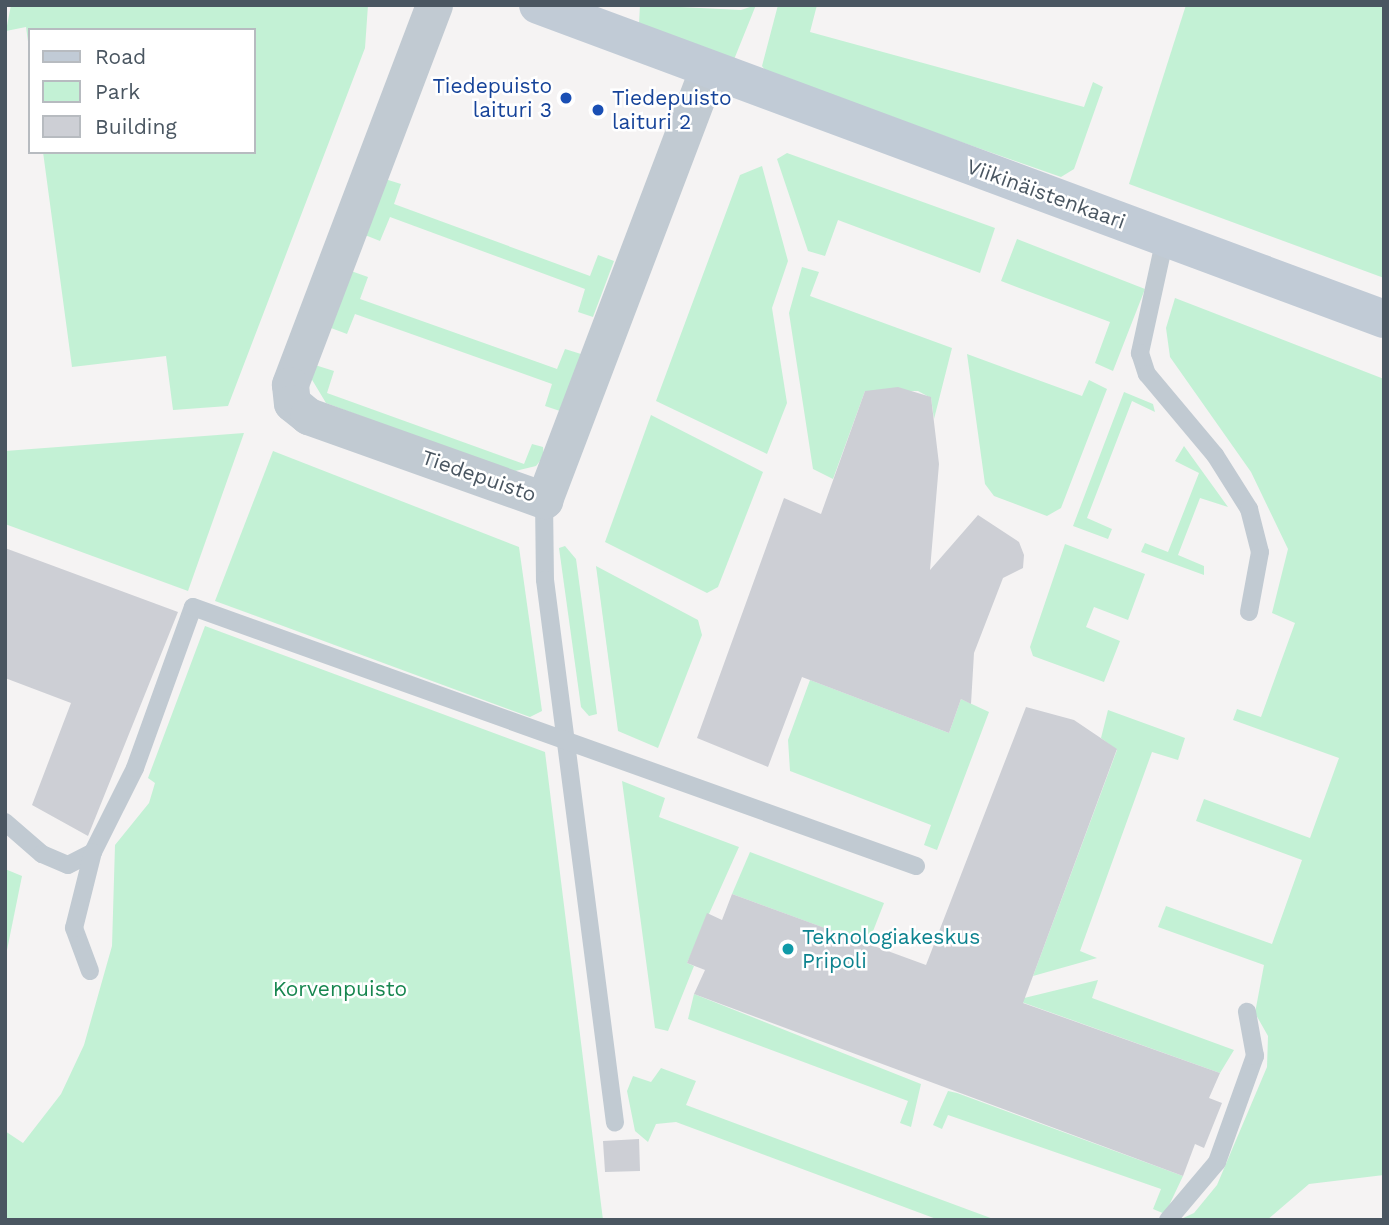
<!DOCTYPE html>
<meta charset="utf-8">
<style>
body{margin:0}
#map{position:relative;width:1389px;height:1225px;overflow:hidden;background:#f5f3f3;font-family:"Work Sans",sans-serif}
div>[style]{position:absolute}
.green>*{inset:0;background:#c3f1d5}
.building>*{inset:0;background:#cdcfd5}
.lane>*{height:18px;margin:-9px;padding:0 9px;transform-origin:9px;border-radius:9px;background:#c1cad2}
.street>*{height:37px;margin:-18.5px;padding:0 18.5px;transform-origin:18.5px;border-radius:18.5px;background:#c1cad2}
.secondary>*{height:38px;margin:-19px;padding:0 19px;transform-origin:19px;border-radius:19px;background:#c1cbd6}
.dots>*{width:19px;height:19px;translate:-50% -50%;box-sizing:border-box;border:4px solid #fff;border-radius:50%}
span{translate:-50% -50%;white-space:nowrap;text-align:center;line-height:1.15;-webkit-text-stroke:5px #fff;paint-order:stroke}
.transit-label{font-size:21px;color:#164399}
.right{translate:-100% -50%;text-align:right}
.left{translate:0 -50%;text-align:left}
.street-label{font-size:21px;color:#4a5661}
.culture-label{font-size:21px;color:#0d838f}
.park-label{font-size:21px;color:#17864f}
.frame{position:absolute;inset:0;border:7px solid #4a5661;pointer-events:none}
.legend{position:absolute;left:28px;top:28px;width:228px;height:126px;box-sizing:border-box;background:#fff;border:2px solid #b7bbc0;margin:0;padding:9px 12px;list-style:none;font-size:21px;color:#4a5661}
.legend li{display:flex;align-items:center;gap:14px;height:35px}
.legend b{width:35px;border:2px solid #b7bbc0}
</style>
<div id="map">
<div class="green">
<div style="clip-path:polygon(11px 5px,368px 5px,365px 48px,228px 406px,173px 410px,166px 356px,72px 367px,43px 152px,254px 152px,254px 30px,30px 30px,30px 56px,26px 27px,6px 31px)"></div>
<div style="clip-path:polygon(640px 5px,741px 10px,756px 5px,733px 62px,639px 24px)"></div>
<div style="clip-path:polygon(778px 5px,817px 5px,810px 32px,1084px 107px,1093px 82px,1103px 87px,1074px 169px,1061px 177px,768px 74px,762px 66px)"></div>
<div style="clip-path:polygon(1186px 5px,1384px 5px,1384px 278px,1129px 184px)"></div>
<div style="clip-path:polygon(787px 153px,995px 228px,980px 273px,838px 220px,825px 256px,808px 251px,777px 159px)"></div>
<div style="clip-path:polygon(762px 166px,788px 261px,772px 308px,787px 403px,767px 454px,656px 401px,740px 175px)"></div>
<div style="clip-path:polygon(385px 179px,401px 184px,394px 204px,590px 276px,598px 255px,614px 261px,593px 317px,578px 312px,585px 289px,390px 217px,380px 241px,365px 235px)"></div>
<div style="clip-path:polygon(1017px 239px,1145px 289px,1113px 371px,1095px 363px,1110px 322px,1001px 281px)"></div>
<div style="clip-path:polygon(802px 267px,819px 272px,810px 296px,952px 348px,934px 419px,931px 398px,918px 391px,865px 391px,833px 479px,813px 469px,789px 313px)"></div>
<div style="clip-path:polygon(351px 271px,368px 277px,360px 299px,557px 369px,565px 349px,581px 354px,560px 411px,545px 406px,552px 384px,355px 314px,347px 334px,331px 328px)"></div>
<div style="clip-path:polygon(1175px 298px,1384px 379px,1384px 1175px,1309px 1184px,1267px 1220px,1179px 1220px,1194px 1213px,1217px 1185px,1267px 1067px,1268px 1036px,1255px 1013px,1264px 965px,1158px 927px,1166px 906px,1272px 944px,1302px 860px,1196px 821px,1204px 799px,1310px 838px,1339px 758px,1233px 720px,1237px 709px,1261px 717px,1295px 623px,1272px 613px,1288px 549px,1251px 472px,1170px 357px,1166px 328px)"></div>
<div style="clip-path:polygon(967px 354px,1082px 396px,1089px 380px,1107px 389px,1061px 508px,1047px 516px,994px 496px,985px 484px)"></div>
<div style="clip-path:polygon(315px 365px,334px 371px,327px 393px,524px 464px,532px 444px,543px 447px,544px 456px,536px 466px,511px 472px,326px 403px,311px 378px)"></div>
<div style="clip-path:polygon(1124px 392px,1153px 404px,1155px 412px,1132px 401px,1087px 518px,1112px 529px,1108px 539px,1073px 526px)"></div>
<div style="clip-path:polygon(651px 415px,763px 472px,718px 587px,707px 593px,605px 542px)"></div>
<div style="clip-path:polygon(244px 433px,188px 591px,5px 524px,5px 451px)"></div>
<div style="clip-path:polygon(1184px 446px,1228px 507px,1200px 498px,1178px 555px,1204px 566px,1204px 575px,1141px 552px,1145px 543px,1168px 552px,1199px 473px,1175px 461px)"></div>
<div style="clip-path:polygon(273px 451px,519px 547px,542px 711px,530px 717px,215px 601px)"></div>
<div style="clip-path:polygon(1065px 544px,1145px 574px,1128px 620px,1094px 607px,1086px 627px,1120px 641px,1104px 682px,1033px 656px,1030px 647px)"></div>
<div style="clip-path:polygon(565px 546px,576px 559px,597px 714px,589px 716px,581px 707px,559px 548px)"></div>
<div style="clip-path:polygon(596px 566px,698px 620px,702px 635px,658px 748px,618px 731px)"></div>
<div style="clip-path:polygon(205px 626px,545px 752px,603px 1220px,5px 1220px,5px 1131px,23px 1143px,61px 1094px,84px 1045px,112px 946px,115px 845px,149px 803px,155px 783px,148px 778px)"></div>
<div style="clip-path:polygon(810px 680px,949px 733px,961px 699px,989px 712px,937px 850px,924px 845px,931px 825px,790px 771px,788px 740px)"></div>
<div style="clip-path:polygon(1108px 710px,1185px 738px,1178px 760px,1152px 752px,1080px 951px,1097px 958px,1033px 976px,1117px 750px,1101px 738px)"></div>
<div style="clip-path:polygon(622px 781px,665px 798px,659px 817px,739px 847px,687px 963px,694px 966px,668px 1031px,655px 1028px)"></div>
<div style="clip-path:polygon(750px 852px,884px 903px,868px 944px,732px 894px)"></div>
<div style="clip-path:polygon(5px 869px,22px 876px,5px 960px)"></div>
<div style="clip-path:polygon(1098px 980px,1092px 998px,1234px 1050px,1220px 1073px,1016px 1000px)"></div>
<div style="clip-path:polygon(694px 994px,921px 1084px,911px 1127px,900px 1123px,908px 1101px,688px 1019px)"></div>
<div style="clip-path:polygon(661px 1068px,696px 1081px,686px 1105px,996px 1220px,939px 1220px,676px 1122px,656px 1124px,648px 1142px,635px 1131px,627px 1091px,633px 1076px,651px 1082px)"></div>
<div style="clip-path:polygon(948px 1091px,957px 1093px,1183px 1176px,1165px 1214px,1153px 1209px,1161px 1189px,948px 1115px,942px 1129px,933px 1125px)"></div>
</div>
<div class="building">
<div style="clip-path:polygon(898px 387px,931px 397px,939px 464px,930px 570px,978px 515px,1019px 542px,1024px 555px,1023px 568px,1003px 578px,974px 653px,971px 704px,961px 699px,949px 733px,802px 677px,768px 767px,697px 738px,784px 498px,821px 514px,865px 391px)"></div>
<div style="clip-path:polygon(5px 548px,178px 612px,88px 836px,32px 805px,71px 703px,5px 678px)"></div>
<div style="clip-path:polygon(1026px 707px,1074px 720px,1117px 749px,1023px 1003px,1220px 1073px,1209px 1098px,1222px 1103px,1204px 1148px,1195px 1144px,1183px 1176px,694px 994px,705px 970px,687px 963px,707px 913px,722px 920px,732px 894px,926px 965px)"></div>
<div style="clip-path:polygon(639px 1139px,640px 1171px,605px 1172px,603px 1141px)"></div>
</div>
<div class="lane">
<div style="left:1165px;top:238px;width:118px;rotate:102.3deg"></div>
<div style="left:1140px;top:353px;width:22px;rotate:72deg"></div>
<div style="left:1147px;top:374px;width:106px;rotate:50deg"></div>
<div style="left:1215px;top:455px;width:64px;rotate:57.8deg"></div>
<div style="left:1249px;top:509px;width:44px;rotate:75.7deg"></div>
<div style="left:1260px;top:552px;width:61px;rotate:100.4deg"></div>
<div style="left:544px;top:500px;width:80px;rotate:89.3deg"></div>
<div style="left:545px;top:580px;width:547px;rotate:82.65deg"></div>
<div style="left:5px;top:822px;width:49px;rotate:40.9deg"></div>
<div style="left:42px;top:854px;width:28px;rotate:23deg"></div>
<div style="left:68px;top:865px;width:28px;rotate:-27deg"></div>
<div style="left:93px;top:852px;width:94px;rotate:-63.4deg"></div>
<div style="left:135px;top:768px;width:171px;rotate:-70.2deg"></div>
<div style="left:193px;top:607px;width:768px;rotate:19.71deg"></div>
<div style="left:90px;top:971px;width:46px;rotate:-110.4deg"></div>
<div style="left:74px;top:928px;width:78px;rotate:-76deg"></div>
<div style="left:1168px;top:1220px;width:76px;rotate:-49.8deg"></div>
<div style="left:1217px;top:1162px;width:113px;rotate:-70.3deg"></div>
<div style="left:1255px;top:1056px;width:45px;rotate:-100.3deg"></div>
</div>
<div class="street">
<div style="left:434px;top:5px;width:406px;rotate:110.8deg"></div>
<div style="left:290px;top:385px;width:18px;rotate:84deg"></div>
<div style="left:292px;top:403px;width:21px;rotate:39deg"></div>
<div style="left:308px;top:416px;width:251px;rotate:19.6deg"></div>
<div style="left:544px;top:500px;width:459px;rotate:-69.2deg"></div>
</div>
<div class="secondary">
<div style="left:538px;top:5px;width:902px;rotate:20.36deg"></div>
</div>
<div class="dots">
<div style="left:566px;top:98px;background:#1a4fb4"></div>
<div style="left:598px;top:110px;background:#1a4fb4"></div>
<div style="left:788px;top:949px;background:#0f9aa8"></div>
</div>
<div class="transit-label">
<span class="right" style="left:552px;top:98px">Tiedepuisto<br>laituri 3</span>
<span class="left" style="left:612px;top:110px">Tiedepuisto<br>laituri 2</span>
</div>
<div class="street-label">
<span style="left:1046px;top:194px;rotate:20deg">Viikinäistenkaari</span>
<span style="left:479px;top:476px;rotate:19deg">Tiedepuisto</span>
</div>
<div class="culture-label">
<span class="left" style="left:802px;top:949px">Teknologiakeskus<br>Pripoli</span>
</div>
<div class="park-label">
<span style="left:340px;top:989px">Korvenpuisto</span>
</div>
<div class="frame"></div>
<ul class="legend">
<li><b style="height:9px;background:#c1cbd6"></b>Road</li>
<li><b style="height:19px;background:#c3f1d5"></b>Park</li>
<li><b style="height:19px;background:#cdcfd5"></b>Building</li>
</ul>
</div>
